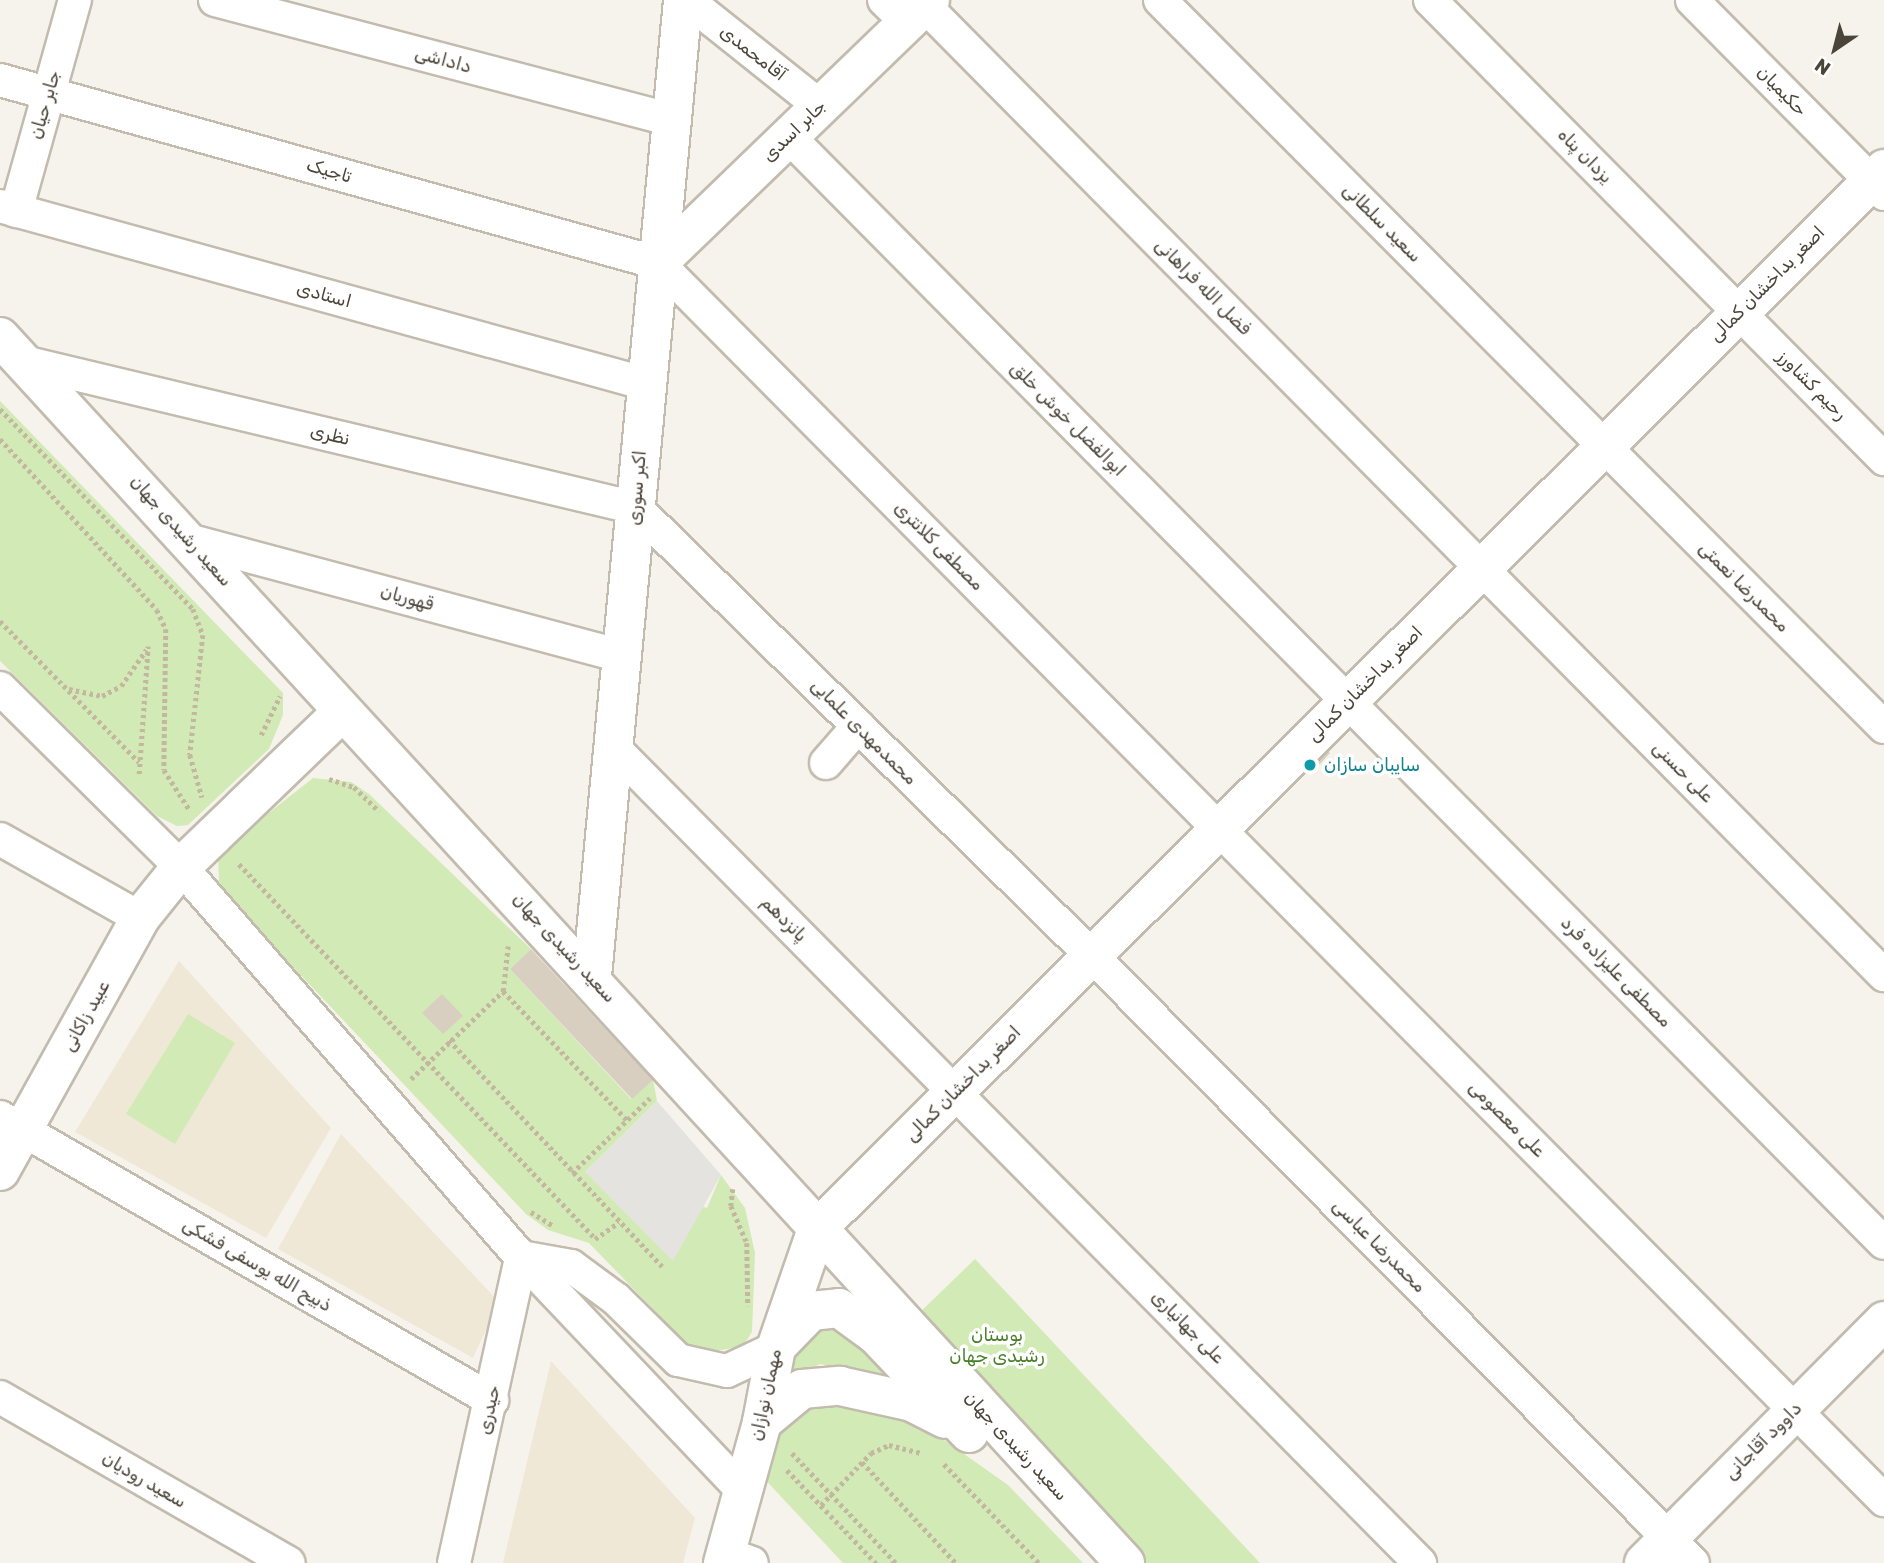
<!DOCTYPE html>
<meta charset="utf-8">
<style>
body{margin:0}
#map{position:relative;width:1884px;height:1563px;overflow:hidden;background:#f6f3ec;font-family:Rubik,Cairo,sans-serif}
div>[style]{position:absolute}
.education>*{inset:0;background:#efe8d6}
.green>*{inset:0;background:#d2eab5}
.parking>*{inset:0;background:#e5e3e0}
.building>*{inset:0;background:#d8cfc1}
.path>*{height:4.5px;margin-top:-2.25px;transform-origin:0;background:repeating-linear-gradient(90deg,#c4b79f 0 3.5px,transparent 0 7px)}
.roads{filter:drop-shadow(2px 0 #c2bbae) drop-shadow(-2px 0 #c2bbae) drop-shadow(0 2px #c2bbae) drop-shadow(0 -2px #c2bbae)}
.minor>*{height:32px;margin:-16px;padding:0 16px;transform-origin:16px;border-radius:16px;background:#fff}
.tertiary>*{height:38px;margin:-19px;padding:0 19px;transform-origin:19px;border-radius:19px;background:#fff}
.dots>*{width:19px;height:19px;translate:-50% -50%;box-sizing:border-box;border:4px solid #fff;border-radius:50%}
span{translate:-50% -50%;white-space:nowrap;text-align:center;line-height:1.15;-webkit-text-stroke:7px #fff;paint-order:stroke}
.street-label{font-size:18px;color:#4b4439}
.culture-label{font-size:18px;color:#0d838f}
.left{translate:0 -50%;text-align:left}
.park-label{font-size:18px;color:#4a7f2a}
.north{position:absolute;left:1800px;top:14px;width:70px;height:70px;-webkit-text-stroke:5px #fff;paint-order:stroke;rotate:215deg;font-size:19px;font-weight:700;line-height:28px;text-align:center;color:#4b4439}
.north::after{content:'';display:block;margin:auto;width:24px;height:32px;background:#4b4439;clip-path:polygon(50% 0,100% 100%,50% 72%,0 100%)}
</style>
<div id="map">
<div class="education">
<div style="clip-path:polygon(179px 961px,331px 1128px,266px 1238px,75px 1132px)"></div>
<div style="clip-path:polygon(341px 1134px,499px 1302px,473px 1358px,278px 1249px)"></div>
<div style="clip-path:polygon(551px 1361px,695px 1518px,683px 1563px,503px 1563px)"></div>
</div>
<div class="green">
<div style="clip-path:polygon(0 401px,283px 693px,283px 715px,269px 749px,188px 825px,177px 826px,157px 816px,0 661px)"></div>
<div style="clip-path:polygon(313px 778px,351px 782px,369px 794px,531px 949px,510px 969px,631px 1099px,653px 1080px,657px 1101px,585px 1172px,707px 1208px,721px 1175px,745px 1208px,755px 1253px,752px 1332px,743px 1346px,711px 1352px,689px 1346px,589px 1243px,548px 1230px,526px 1214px,230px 900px,219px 882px,218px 853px)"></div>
<div style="clip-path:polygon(188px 1014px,235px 1043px,175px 1144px,126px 1114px)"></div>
<div style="clip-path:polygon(975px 1259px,1260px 1563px,1141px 1563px,912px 1320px)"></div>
<div style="clip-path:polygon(837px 1323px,906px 1383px,820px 1364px,786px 1380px,795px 1349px,813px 1326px)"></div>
<div style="clip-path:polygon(818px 1401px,889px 1415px,930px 1430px,1008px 1485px,1083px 1563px,843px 1563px,758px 1472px,781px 1421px)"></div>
</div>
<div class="parking">
<div style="clip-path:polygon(657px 1101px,721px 1175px,673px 1261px,585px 1172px)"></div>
</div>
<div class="building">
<div style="clip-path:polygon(1322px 746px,1330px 753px,1312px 773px,1292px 757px)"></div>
<div style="clip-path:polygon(531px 949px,653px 1080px,632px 1099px,510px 969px)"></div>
<div style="clip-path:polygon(442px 994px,463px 1016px,443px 1034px,422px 1013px)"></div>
</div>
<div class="path">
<div style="left:0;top:409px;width:278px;rotate:46deg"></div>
<div style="left:193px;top:609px;width:28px;rotate:69deg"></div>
<div style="left:203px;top:635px;width:121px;rotate:96.2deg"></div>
<div style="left:190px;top:755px;width:44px;rotate:74.1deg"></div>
<div style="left:0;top:439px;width:232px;rotate:47.4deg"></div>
<div style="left:157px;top:610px;width:21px;rotate:65deg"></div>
<div style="left:166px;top:629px;width:141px;rotate:90.8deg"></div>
<div style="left:164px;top:770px;width:46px;rotate:57.3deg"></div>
<div style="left:0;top:621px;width:198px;rotate:45.4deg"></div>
<div style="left:69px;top:689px;width:34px;rotate:12deg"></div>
<div style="left:102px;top:696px;width:21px;rotate:-28deg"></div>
<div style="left:121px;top:686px;width:44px;rotate:-55.2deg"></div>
<div style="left:261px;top:735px;width:43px;rotate:-64deg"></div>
<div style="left:139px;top:774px;width:128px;rotate:-86deg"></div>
<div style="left:329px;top:779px;width:26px;rotate:18deg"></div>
<div style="left:354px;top:787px;width:35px;rotate:44deg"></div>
<div style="left:239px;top:864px;width:514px;rotate:46.42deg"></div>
<div style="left:503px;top:991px;width:179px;rotate:46.1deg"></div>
<div style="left:449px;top:1040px;width:311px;rotate:46.7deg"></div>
<div style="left:411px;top:1079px;width:127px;rotate:-43.7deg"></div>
<div style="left:503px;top:991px;width:45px;rotate:-83.7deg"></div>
<div style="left:572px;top:1173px;width:108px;rotate:-43.9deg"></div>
<div style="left:733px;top:1189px;width:17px;rotate:97deg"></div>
<div style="left:731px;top:1206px;width:40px;rotate:66.6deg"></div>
<div style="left:747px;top:1243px;width:63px;rotate:89.1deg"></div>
<div style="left:531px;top:1212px;width:26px;rotate:32deg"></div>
<div style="left:595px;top:1239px;width:29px;rotate:-35deg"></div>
<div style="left:792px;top:1453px;width:151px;rotate:46.6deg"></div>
<div style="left:862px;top:1462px;width:138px;rotate:47.1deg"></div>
<div style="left:944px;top:1464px;width:137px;rotate:46.2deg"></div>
<div style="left:787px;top:1470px;width:129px;rotate:46.3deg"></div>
<div style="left:821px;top:1505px;width:72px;rotate:-46.1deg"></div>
<div style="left:871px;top:1453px;width:20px;rotate:-24deg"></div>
<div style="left:889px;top:1445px;width:33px;rotate:14deg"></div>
</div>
<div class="roads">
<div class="minor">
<div style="left:215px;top:0;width:472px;rotate:14.7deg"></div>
<div style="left:687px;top:0;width:170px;rotate:38.6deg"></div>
<div style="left:884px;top:0;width:32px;rotate:44deg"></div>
<div style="left:1160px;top:0;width:1026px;rotate:45.12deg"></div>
<div style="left:1430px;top:0;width:646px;rotate:45.31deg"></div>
<div style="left:1692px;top:0;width:273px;rotate:45.3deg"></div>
<div style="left:924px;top:5px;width:1365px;rotate:45.3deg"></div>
<div style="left:0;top:80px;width:683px;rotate:15.54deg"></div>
<div style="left:658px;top:263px;width:1742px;rotate:45.26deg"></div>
<div style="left:789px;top:137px;width:1556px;rotate:45.29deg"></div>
<div style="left:0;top:206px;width:671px;rotate:15.38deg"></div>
<div style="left:16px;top:211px;width:219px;rotate:-74.4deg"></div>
<div style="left:24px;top:362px;width:629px;rotate:13.42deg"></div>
<div style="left:636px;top:508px;width:639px;rotate:44.49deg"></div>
<div style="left:1092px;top:956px;width:854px;rotate:45.28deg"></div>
<div style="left:192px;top:541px;width:445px;rotate:15deg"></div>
<div style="left:0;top:688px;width:255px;rotate:44.7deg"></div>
<div style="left:181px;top:867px;width:517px;rotate:48.92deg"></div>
<div style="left:521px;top:1257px;width:323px;rotate:46.5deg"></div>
<div style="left:613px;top:747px;width:1148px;rotate:45.32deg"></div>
<div style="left:826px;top:763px;width:49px;rotate:-49.1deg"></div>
<div style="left:0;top:839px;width:161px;rotate:29.4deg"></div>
<div style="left:0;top:1117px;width:568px;rotate:29.91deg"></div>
<div style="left:521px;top:1257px;width:51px;rotate:10.2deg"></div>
<div style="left:571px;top:1266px;width:56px;rotate:36.3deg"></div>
<div style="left:616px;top:1299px;width:87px;rotate:44.5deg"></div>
<div style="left:678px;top:1360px;width:50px;rotate:12.7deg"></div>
<div style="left:727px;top:1371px;width:54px;rotate:-25.1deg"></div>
<div style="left:0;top:1397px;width:333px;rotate:29.9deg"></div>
<div style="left:725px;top:1554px;width:28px;rotate:18deg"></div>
<div style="left:454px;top:1563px;width:313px;rotate:-77.6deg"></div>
</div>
<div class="tertiary">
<div style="left:658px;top:263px;width:378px;rotate:-44deg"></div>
<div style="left:0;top:337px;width:1664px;rotate:47.46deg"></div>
<div style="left:592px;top:976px;width:980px;rotate:-84.67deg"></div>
<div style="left:0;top:1171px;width:289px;rotate:-61deg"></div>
<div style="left:140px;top:918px;width:65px;rotate:-51.2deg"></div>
<div style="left:181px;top:867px;width:223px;rotate:-43.9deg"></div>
<div style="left:779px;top:1344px;width:46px;rotate:-45.9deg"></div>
<div style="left:811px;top:1311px;width:28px;rotate:-6deg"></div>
<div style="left:839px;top:1308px;width:46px;rotate:36.1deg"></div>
<div style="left:876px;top:1335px;width:135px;rotate:46.5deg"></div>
<div style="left:762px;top:1422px;width:52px;rotate:-39.5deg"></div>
<div style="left:802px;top:1389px;width:38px;rotate:-5deg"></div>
<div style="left:840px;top:1386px;width:74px;rotate:12.5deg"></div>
<div style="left:912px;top:1402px;width:37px;rotate:27deg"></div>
<div style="left:723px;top:1563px;width:146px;rotate:-74.5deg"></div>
<div style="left:762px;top:1422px;width:75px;rotate:-79.3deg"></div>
<div style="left:776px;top:1348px;width:126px;rotate:-71deg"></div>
<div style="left:817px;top:1229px;width:1504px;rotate:-44.81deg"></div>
<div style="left:1644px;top:1563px;width:341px;rotate:-45.2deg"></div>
</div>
</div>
<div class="dots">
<div style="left:1310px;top:765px;background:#0f9aa8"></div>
</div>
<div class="street-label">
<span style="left:753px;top:53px;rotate:38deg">آقامحمدی</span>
<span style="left:443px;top:60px;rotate:15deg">داداشی</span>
<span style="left:1782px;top:91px;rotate:45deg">حکیمیان</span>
<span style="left:45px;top:105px;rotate:-74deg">جابر حیان</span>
<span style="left:794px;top:131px;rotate:-44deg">جابر اسدی</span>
<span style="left:1585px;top:156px;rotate:45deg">یزدان پناه</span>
<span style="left:329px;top:171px;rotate:16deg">تاجیک</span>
<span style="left:1382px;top:223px;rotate:45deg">سعید سلطانی</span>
<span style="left:1767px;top:284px;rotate:-45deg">اصغر بداخشان کمالی</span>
<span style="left:1203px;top:287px;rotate:45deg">فضل الله فراهانی</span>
<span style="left:324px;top:295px;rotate:15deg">استادی</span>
<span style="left:1812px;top:385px;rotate:45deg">رحیم کشاورز</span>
<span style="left:1068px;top:419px;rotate:45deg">ابوالفضل خوش خلق</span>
<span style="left:330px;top:435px;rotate:13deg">نظری</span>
<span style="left:637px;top:488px;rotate:-85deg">اکبر سوری</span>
<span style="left:181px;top:531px;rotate:48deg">سعید رشیدی جهان</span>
<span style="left:939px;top:546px;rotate:45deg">مصطفی کلانتری</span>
<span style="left:1744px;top:587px;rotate:45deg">محمدرضا نعمتی</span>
<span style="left:407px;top:598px;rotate:15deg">قهوریان</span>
<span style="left:1365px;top:684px;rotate:-45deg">اصغر بداخشان کمالی</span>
<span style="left:864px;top:732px;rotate:45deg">محمدمهدی علمایی</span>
<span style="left:1683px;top:772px;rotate:45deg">علی حسنی</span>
<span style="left:784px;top:919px;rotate:45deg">پانزدهم</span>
<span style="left:564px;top:948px;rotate:47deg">سعید رشیدی جهان</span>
<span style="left:1616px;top:972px;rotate:45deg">مصطفی علیزاده فرد</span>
<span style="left:86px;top:1016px;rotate:-61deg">عبید زاکانی</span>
<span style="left:963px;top:1084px;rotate:-45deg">اصغر بداخشان کمالی</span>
<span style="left:1507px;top:1119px;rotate:45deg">علی معصومی</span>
<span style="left:1379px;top:1246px;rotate:45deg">محمدرضا عباسی</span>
<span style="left:257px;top:1265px;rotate:30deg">ذبیح الله یوسفی فشکی</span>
<span style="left:1188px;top:1327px;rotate:45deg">علی جهانیاری</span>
<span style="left:766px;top:1395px;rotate:-78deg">مهمان نوازان</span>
<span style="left:489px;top:1410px;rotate:-78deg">حیدری</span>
<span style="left:1763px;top:1441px;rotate:-45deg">داوود آقاجانی</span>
<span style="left:1016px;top:1446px;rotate:47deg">سعید رشیدی جهان</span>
<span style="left:144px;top:1480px;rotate:30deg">سعید رودیان</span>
</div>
<div class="culture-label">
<span class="left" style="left:1324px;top:765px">سایبان سازان</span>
</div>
<div class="park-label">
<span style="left:997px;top:1346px">بوستان<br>رشیدی جهان</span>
</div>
<div class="north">N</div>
</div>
